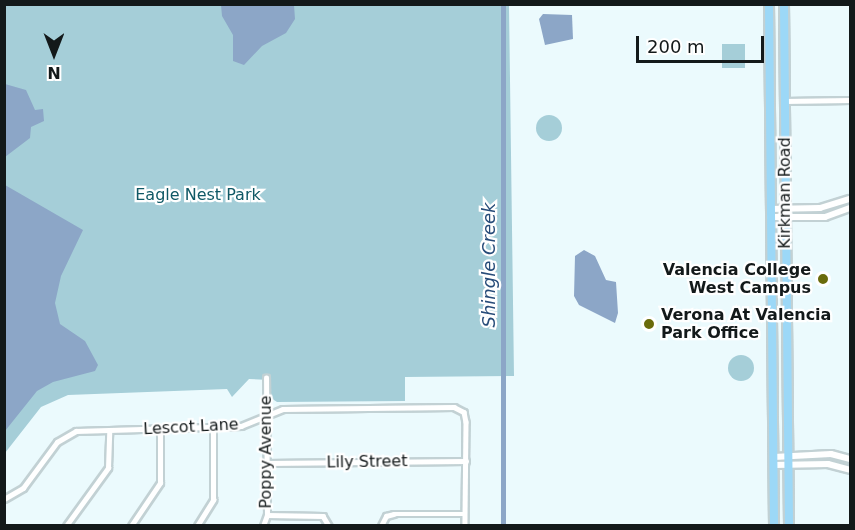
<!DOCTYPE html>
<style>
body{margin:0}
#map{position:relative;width:855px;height:530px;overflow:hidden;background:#ebfafd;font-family:"DejaVu Sans",sans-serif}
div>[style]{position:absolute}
.green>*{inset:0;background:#a5ced8}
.round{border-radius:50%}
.water>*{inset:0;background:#8ca6c7}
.canal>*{height:4.5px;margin:-2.25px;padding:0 2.25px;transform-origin:2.25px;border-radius:2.25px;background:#8ca6c7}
.roads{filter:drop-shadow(2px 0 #c2d1d4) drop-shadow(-2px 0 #c2d1d4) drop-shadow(0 2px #c2d1d4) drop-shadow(0 -2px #c2d1d4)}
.minor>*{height:4.5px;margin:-2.25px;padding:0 2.25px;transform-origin:2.25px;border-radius:2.25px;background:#fff}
.tertiary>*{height:6px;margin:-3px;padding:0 3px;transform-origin:3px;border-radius:3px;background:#fff}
.primary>*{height:8px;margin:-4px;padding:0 4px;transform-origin:4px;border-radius:4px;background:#9cd8f7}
.dots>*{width:16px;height:16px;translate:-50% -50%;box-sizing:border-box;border:3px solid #fff;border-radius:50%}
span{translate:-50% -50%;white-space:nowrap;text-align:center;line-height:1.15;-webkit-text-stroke:4.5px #fff;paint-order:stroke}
.street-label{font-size:16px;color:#13191a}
.park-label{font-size:16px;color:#0f5865}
.poi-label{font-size:16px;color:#13191a;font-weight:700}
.right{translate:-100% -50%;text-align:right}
.left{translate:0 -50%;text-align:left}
.water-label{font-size:18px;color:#274c79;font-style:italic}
.frame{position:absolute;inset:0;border:6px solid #13191a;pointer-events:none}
.north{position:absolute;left:24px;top:24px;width:60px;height:60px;-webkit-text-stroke:4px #fff;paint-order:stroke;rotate:180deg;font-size:16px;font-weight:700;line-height:24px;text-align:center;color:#13191a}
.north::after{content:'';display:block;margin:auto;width:21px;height:27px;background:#13191a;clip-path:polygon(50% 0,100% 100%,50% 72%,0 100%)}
.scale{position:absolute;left:636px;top:36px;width:128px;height:27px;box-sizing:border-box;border:3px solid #13191a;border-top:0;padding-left:8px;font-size:18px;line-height:21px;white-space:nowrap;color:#13191a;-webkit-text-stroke:4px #fff;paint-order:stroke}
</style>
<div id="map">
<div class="green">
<div style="clip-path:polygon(5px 5px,509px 5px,514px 376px,405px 377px,405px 401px,277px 402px,271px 398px,270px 380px,249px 379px,232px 397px,227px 389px,68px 395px,41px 407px,5px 453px)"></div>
<div style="clip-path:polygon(722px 44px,745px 44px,745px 68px,722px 68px)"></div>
<div class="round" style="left:536px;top:115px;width:26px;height:26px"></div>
<div class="round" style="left:728px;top:355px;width:26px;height:26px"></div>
</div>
<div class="water">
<div style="clip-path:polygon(294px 5px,295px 19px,286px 33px,262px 46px,244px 65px,233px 61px,233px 35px,222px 16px,221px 5px)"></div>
<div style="clip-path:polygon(543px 14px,572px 15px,573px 39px,545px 45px,539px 19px)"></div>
<div style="clip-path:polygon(5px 84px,26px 90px,35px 110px,43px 109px,44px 121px,31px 127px,30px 138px,5px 157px)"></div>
<div style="clip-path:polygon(5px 185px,83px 230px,61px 276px,55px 303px,60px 324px,85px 341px,98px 365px,95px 371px,53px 382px,37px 391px,5px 431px)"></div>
<div style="clip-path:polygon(584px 250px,595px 256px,606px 280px,616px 282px,618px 313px,615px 323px,579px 305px,574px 296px,575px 256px)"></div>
</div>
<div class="canal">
<div style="left:503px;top:526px;width:522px;rotate:-90deg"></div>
</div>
<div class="roads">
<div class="minor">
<div style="left:784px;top:101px;width:66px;rotate:-0.9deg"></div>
<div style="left:267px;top:463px;width:199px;rotate:-0.6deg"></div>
<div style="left:4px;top:499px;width:22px;rotate:-30deg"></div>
<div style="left:23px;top:488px;width:57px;rotate:-53.5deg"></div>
<div style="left:57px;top:442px;width:22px;rotate:-30deg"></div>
<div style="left:76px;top:431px;width:165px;rotate:-1.7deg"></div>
<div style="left:241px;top:426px;width:45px;rotate:-22deg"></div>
<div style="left:283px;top:409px;width:171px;rotate:-0.7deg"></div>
<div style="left:454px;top:407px;width:11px;rotate:27deg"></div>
<div style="left:464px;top:412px;width:10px;rotate:79deg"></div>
<div style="left:466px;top:422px;width:104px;rotate:90.6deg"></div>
<div style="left:267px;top:515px;width:56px;rotate:1deg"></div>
<div style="left:323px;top:516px;width:12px;rotate:59deg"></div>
<div style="left:66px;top:526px;width:72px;rotate:-54.1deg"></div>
<div style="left:108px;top:468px;width:37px;rotate:-88deg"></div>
<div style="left:131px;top:526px;width:52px;rotate:-56deg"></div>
<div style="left:160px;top:483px;width:54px;rotate:-90deg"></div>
<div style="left:197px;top:526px;width:31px;rotate:-58deg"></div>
<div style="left:213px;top:500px;width:73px;rotate:-90deg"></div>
<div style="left:263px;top:526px;width:12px;rotate:-70deg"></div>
<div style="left:267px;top:515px;width:137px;rotate:-90.4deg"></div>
<div style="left:381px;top:526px;width:11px;rotate:-63deg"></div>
<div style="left:386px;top:516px;width:8px;rotate:-14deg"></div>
<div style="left:394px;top:514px;width:71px"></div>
</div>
<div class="tertiary">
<div style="left:770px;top:209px;width:50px;rotate:-1.1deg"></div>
<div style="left:820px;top:208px;width:31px;rotate:-17deg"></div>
<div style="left:770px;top:217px;width:55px"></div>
<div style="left:825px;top:217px;width:27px;rotate:-20deg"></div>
<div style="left:773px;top:457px;width:58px;rotate:-3deg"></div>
<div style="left:831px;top:454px;width:20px;rotate:15deg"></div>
<div style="left:773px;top:465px;width:55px;rotate:-1deg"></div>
<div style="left:828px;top:464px;width:23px;rotate:15deg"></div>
</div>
<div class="primary">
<div style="left:769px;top:4px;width:522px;rotate:89.45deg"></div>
<div style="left:784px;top:4px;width:522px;rotate:89.45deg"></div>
</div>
</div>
<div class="dots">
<div style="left:823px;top:279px;background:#696b0b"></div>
<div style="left:649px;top:324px;background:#696b0b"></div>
</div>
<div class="street-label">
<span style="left:785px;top:193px;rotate:-90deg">Kirkman Road</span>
<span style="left:191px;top:427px;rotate:-3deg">Lescot Lane</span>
<span style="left:266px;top:452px;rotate:-90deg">Poppy Avenue</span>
<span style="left:367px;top:462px;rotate:-1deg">Lily Street</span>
</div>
<div class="park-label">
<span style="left:198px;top:195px">Eagle Nest Park</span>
</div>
<div class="poi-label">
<span class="right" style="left:811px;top:279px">Valencia College<br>West Campus</span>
<span class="left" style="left:661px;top:324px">Verona At Valencia<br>Park Office</span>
</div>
<div class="water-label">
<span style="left:489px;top:265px;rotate:-90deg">Shingle Creek</span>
</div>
<div class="frame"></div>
<div class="north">N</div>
<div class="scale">200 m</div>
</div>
